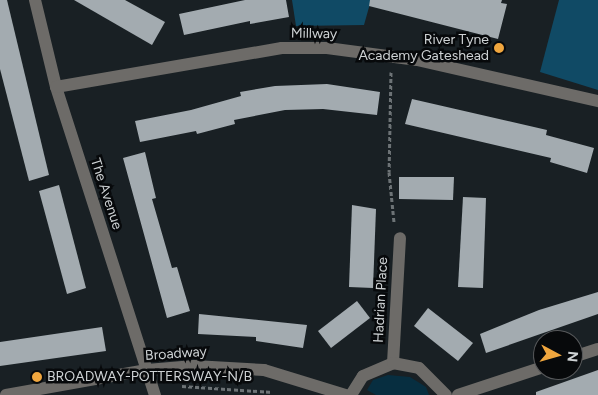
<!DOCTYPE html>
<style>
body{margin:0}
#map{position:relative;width:598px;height:395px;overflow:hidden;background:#192024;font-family:Figtree,sans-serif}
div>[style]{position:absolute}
.green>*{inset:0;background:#072e40}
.forest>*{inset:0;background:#104a65}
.building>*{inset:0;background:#a3abb0}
.path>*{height:3px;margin-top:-1.5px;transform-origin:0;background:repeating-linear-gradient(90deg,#6d7376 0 4px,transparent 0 6.5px)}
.minor>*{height:12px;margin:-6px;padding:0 6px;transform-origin:6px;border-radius:6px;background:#6d6b68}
.dots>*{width:14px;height:14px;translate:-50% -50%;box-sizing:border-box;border:2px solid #07090b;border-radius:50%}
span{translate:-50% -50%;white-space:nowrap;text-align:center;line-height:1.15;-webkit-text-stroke:5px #07090b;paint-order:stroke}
.street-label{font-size:14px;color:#ced2d4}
.poi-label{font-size:14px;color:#ced2d4}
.right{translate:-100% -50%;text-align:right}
.left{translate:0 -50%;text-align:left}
.north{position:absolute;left:533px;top:330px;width:50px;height:50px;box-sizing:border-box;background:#07090b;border:1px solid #57595b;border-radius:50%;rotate:96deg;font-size:14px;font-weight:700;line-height:20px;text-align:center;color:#ced2d4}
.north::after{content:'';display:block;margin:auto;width:18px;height:22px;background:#f0a63e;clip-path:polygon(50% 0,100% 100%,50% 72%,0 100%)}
</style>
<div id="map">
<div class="green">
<div style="clip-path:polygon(388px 375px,410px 377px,426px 387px,429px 395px,376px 395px,367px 390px,373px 380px)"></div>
</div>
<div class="forest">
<div style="clip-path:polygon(292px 0,371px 0,364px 25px,296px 26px)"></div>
<div style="clip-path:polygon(559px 0,598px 0,598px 90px,540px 72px)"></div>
</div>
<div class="building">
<div style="clip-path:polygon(0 0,7px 0,49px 175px,29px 181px,0 69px)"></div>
<div style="clip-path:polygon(74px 0,125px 0,165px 22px,152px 45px)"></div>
<div style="clip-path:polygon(245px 0,286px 0,289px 17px,250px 24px,250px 21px,184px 35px,179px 14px)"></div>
<div style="clip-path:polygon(370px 0,502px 0,501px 3px,507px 4px,498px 39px,369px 6px)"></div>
<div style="clip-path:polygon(327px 84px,380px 92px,377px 115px,323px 109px,285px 110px,234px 120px,235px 124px,197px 134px,196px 131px,140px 142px,135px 121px,191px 110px,241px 96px,240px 92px,275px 86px)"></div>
<div style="clip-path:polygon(412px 99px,547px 130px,546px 135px,594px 148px,587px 173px,550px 162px,551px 158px,405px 124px)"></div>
<div style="clip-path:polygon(145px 152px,156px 198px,152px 199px,172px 268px,177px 267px,190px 311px,167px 318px,123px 158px)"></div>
<div style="clip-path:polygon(399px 177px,454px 177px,453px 200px,399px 199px)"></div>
<div style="clip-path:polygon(59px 185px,86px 288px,67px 294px,39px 191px)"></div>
<div style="clip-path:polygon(463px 197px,486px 198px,483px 288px,458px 287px)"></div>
<div style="clip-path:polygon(352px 205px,376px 209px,373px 288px,349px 287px)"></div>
<div style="clip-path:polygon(598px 292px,598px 314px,486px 353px,480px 334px,539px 310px)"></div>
<div style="clip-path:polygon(357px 301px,370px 318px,331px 348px,318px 331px)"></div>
<div style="clip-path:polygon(428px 308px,473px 343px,458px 361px,414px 326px)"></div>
<div style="clip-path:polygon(199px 314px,307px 325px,303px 348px,256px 341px,256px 337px,198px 334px)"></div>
<div style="clip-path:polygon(102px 327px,106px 351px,0 366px,0 342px)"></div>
<div style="clip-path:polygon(598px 370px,598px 395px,536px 395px,536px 392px)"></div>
</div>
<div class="path">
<div style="left:391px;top:72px;width:100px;rotate:91.1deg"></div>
<div style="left:389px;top:172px;width:50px;rotate:84.3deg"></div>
<div style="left:182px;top:386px;width:91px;rotate:3.8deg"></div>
</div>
<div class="minor">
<div style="left:35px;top:0;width:89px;rotate:76.4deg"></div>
<div style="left:56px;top:87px;width:324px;rotate:72.2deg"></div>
<div style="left:56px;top:87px;width:229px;rotate:-9.8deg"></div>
<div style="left:282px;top:48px;width:45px"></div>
<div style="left:327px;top:48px;width:91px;rotate:7.6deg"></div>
<div style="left:417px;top:60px;width:186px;rotate:12.8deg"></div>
<div style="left:573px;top:357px;width:26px;rotate:-18deg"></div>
<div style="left:393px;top:363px;width:125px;rotate:-86.8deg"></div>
<div style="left:6px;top:395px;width:143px;rotate:-10.1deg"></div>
<div style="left:147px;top:370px;width:47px;rotate:-4.9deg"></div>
<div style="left:194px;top:366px;width:70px;rotate:3.3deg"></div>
<div style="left:264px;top:370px;width:86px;rotate:17deg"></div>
<div style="left:351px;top:395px;width:22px;rotate:-58deg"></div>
<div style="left:363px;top:376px;width:33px;rotate:-23deg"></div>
<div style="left:393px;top:363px;width:26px;rotate:11deg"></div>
<div style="left:419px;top:368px;width:38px;rotate:45deg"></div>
<div style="left:458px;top:395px;width:89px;rotate:-18.2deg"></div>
</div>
<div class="dots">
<div style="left:499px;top:48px;background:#f0a63e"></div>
<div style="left:37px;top:377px;background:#f0a63e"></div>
</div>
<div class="street-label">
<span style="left:314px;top:34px;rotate:1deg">Millway</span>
<span style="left:106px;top:194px;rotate:72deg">The Avenue</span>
<span style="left:381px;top:300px;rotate:-87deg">Hadrian Place</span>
<span style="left:176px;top:354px;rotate:-4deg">Broadway</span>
</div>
<div class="poi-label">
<span class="right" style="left:489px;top:48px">River Tyne<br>Academy Gateshead</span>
<span class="left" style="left:47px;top:377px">BROADWAY-POTTERSWAY-N/B</span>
</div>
<div class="north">N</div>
</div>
